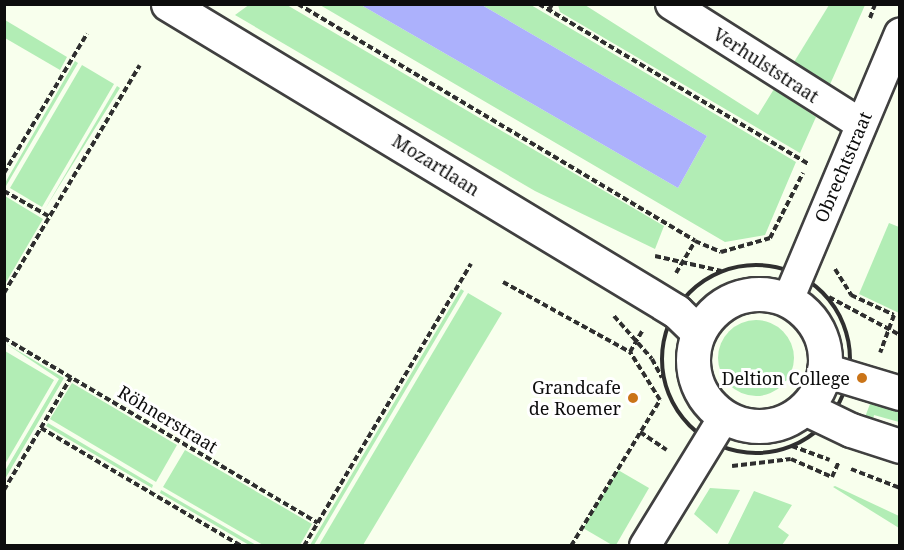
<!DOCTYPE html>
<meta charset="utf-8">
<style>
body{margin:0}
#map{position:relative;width:904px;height:550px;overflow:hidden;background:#f8ffed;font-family:"Noto Serif",serif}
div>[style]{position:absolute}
.green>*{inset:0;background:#b2edb5}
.round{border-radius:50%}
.water>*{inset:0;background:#acb1fc}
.path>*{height:4px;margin-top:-2px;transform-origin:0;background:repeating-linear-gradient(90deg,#2f2f2f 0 6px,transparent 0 9px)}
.path>.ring{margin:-2px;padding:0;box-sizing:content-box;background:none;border:4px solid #2f2f2f;border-radius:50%}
.roads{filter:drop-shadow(2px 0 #404040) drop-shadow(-2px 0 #404040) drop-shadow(0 2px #404040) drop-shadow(0 -2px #404040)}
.minor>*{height:30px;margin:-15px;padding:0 15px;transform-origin:15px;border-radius:15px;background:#fff}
.tertiary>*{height:33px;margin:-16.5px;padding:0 16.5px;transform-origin:16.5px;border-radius:16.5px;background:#fff}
.tertiary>.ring{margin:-16.5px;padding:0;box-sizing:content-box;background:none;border:33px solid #fff;border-radius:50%}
.dots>*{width:16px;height:16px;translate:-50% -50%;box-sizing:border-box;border:3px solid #fff;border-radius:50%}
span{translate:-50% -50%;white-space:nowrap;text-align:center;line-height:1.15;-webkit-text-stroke:6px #fff;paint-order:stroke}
.street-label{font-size:18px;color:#0d0d0d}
.poi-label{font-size:18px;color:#0d0d0d}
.right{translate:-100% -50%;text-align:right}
.frame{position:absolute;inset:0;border:6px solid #0d0d0d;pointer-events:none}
</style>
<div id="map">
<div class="green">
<div style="clip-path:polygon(250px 4px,287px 5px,664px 226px,655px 249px,535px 191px,235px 15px)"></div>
<div style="clip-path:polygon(320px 5px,361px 5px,678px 188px,707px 136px,482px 5px,531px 5px,796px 162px,765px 235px,725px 242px)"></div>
<div style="clip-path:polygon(558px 5px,585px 5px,758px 115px,774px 89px,816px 117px,800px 153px,560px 12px)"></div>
<div style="clip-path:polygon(829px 5px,865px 5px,828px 89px,791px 67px)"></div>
<div style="clip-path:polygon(5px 20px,67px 57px,60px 70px,5px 38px)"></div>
<div style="clip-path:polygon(75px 61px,78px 63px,6px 186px,5px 183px)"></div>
<div style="clip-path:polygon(82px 65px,114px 84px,42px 207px,10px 188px)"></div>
<div style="clip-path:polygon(117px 86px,120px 88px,45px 209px)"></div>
<div style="clip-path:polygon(5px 196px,43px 219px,5px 284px)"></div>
<div style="clip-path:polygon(889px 223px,899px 227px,899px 313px,859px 294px)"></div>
<div style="clip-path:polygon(461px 289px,464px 291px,314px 545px,310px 545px)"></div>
<div style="clip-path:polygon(468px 293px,502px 313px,363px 545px,319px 545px)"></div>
<div class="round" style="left:718px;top:320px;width:76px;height:76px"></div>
<div style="clip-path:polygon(5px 343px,64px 378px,5px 479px,5px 471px,59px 379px)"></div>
<div style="clip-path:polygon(5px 351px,54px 380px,5px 464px)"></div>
<div style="clip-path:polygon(72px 383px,177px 445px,156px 482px,50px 419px)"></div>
<div style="clip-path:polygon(873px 396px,899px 404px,899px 422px,874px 415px,873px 420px,899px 427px,899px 437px,862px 425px)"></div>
<div style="clip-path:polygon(48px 423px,153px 485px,152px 488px,46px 426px)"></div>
<div style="clip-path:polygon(185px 450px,312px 524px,300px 545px,263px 545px,163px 487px)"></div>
<div style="clip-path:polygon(618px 470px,649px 488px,616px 545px,612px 545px,583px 528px)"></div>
<div style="clip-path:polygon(835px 486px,899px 516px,899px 528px,833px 487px)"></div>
<div style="clip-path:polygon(710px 488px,740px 490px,717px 534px,694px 514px)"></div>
<div style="clip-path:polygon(161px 490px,256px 545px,249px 545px,160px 493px)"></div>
<div style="clip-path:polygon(754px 491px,792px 505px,778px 527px,789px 535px,782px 545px,728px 544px)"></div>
</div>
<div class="water">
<div style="clip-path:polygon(361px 5px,482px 5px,707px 136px,678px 188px)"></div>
</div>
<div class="path">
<div style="left:298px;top:4px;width:462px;rotate:30.8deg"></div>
<div style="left:695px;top:241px;width:28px;rotate:23deg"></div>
<div style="left:721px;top:252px;width:51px;rotate:-15.9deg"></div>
<div style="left:770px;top:238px;width:73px;rotate:-63.1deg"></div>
<div style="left:539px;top:4px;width:313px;rotate:30.7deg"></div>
<div style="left:549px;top:10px;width:7px;rotate:-63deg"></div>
<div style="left:870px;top:18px;width:15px;rotate:-70deg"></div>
<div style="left:4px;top:173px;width:162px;rotate:-59.2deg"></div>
<div style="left:4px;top:191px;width:53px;rotate:29.5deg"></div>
<div style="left:655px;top:256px;width:68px;rotate:12.8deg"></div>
<div class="ring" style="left:662px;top:265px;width:184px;height:184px"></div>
<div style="left:835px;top:269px;width:31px;rotate:58deg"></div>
<div style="left:851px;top:295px;width:47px;rotate:24.9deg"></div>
<div style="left:894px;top:315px;width:40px;rotate:110.2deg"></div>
<div style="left:676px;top:273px;width:37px;rotate:-59deg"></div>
<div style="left:503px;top:282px;width:145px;rotate:28.9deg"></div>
<div style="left:4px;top:293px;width:265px;rotate:-59.2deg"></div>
<div style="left:829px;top:297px;width:81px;rotate:28.2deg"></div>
<div style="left:614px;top:316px;width:57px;rotate:48.5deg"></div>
<div style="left:652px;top:359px;width:21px;rotate:62deg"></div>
<div style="left:4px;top:338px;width:364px;rotate:30.5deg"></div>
<div style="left:41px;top:428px;width:232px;rotate:30.5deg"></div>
<div style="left:640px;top:432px;width:32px;rotate:34deg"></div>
<div style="left:792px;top:446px;width:40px;rotate:20.2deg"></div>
<div style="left:732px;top:466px;width:59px;rotate:-6.8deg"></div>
<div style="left:791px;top:459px;width:45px;rotate:23.7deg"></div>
<div style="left:832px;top:477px;width:17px;rotate:-66deg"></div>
<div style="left:851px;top:469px;width:53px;rotate:21.2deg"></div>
<div style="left:4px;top:490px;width:131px;rotate:-59.3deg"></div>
<div style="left:304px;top:546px;width:328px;rotate:-59.4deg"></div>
<div style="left:571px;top:546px;width:171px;rotate:-58.6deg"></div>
<div style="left:660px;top:400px;width:57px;rotate:-122deg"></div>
<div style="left:630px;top:352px;width:24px;rotate:-60deg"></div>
</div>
<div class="roads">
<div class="minor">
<div style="left:671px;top:4px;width:225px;rotate:32.3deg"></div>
<div style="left:788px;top:300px;width:289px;rotate:-67.2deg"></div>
<div style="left:645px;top:546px;width:151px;rotate:-58.5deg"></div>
</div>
<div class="tertiary">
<div style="left:168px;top:4px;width:594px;rotate:31.15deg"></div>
<div style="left:676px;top:311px;width:30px;rotate:44deg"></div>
<div class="ring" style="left:693px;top:294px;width:99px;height:99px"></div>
<div style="left:824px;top:370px;width:79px;rotate:16.8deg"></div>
<div style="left:805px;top:408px;width:51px;rotate:25.6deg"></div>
<div style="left:851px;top:430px;width:52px;rotate:18.1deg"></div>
</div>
</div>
<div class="dots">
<div style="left:862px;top:378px;background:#ca7418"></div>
<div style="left:633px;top:398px;background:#ca7418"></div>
</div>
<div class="street-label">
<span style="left:766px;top:65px;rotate:33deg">Verhulststraat</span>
<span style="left:436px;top:165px;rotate:32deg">Mozartlaan</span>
<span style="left:843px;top:167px;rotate:-67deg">Obrechtstraat</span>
<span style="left:168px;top:419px;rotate:31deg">Röhnerstraat</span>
</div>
<div class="poi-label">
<span class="right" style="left:850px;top:378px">Deltion College</span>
<span class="right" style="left:621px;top:398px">Grandcafe<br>de Roemer</span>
</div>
<div class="frame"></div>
</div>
